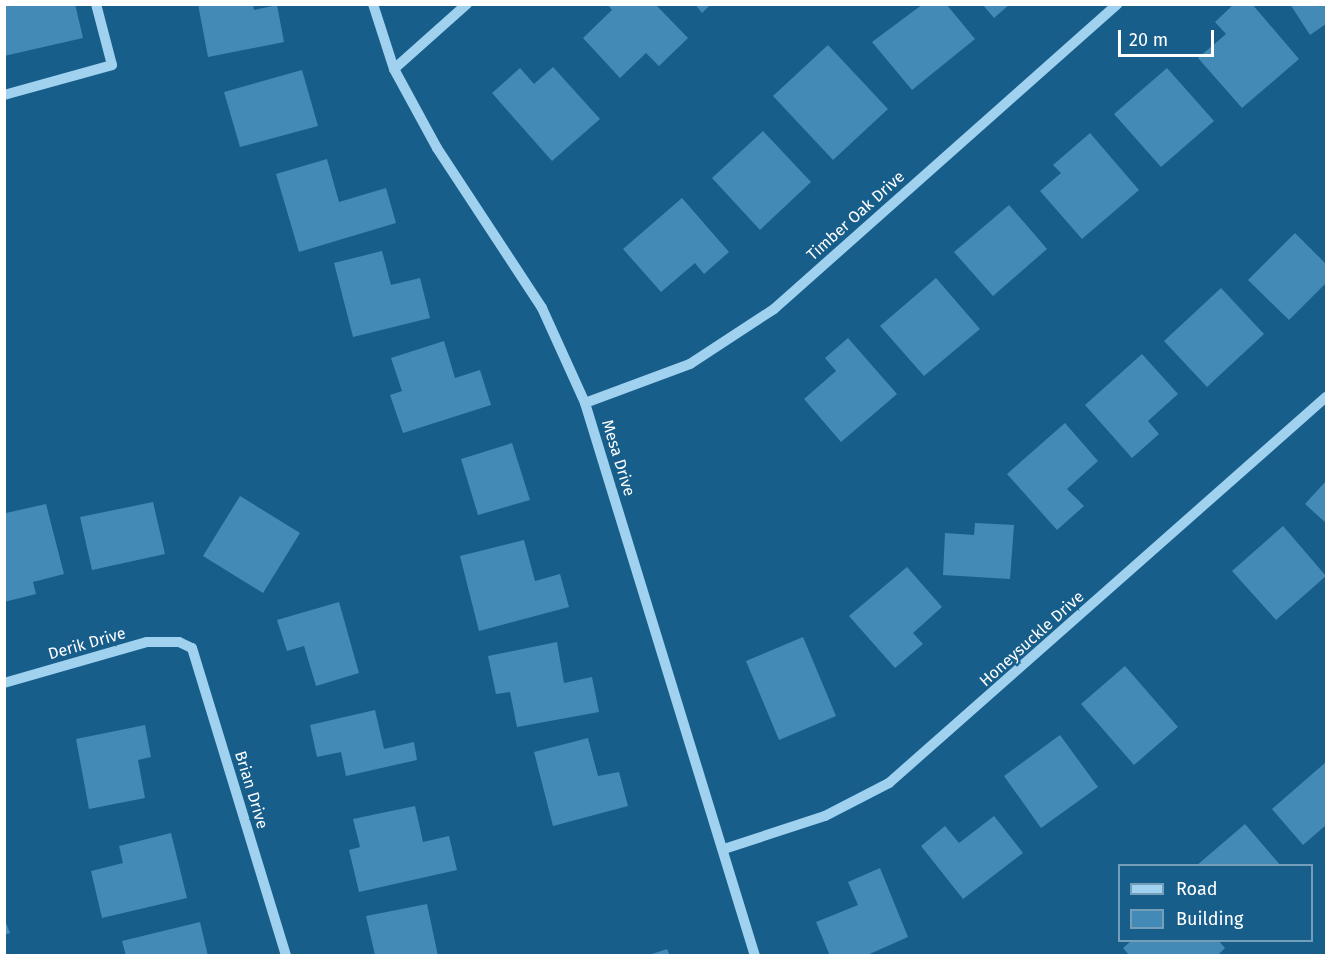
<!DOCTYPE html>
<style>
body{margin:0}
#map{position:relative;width:1331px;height:960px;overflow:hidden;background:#175e8b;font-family:"Fira Sans",sans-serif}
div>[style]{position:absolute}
.building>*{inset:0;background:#448ab6}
.minor>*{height:10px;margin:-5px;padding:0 5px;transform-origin:5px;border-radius:5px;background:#a0d1ef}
span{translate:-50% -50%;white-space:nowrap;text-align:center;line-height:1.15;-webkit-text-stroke:4.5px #175e8b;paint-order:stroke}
.street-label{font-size:16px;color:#fff}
.frame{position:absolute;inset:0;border:6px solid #fff;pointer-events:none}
.legend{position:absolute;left:1118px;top:864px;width:195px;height:78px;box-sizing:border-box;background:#175e8b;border:2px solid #749eb9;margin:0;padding:8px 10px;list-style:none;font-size:18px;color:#fff}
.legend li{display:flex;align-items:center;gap:12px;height:30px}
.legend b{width:30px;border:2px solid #749eb9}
.scale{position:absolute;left:1118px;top:30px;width:96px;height:27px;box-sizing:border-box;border:3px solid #fff;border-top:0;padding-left:8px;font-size:18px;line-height:21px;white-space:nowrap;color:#fff;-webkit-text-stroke:4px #175e8b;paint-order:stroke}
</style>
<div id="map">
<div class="building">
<div style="clip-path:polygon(4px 4px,75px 4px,83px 38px,4px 56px)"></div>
<div style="clip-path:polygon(198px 4px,253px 4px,254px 10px,277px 5px,284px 42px,208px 57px)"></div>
<div style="clip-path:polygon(607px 4px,655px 4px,688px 38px,659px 66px,646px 53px,620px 78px,583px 38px,612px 10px)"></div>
<div style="clip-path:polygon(695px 4px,711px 4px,702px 13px)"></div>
<div style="clip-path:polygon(923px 4px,946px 4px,975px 39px,912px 90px,872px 42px)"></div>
<div style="clip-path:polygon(982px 4px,1010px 4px,994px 18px)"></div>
<div style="clip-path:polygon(1234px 4px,1252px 4px,1299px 59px,1242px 108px,1198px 58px,1226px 34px,1215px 22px)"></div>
<div style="clip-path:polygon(1290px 4px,1326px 4px,1326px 24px,1310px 35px)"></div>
<div style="clip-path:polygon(828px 45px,888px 109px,833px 160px,773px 96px)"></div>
<div style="clip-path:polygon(553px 67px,600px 119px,552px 161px,492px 93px,520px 68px,534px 84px)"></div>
<div style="clip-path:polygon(1167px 68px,1214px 121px,1161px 167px,1114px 114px)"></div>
<div style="clip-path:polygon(302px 70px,318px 126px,240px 147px,224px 92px)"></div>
<div style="clip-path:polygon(763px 131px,811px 182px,760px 230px,712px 178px)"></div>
<div style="clip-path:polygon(1090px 133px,1139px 190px,1082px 239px,1040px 191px,1061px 173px,1053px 165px)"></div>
<div style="clip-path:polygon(327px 159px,339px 202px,386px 188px,396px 223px,299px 252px,276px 174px)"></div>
<div style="clip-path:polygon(682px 198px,729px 252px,704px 274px,695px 263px,661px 292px,623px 249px)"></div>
<div style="clip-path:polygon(1009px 205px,1047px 249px,993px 296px,954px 252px)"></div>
<div style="clip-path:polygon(1295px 233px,1326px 264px,1326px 283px,1289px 320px,1248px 280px)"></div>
<div style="clip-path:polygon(382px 251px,391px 285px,420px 278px,430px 318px,353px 337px,334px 263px)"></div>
<div style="clip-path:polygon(936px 278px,980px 329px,924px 376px,880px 326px)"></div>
<div style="clip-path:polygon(1221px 288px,1264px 334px,1207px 387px,1164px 341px)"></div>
<div style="clip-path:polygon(848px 338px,897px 394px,841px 442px,804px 399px,836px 371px,825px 358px)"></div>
<div style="clip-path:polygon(444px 341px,455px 378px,480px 370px,491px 405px,403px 433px,390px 395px,402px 391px,391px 358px)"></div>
<div style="clip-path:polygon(1142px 354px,1178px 394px,1148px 421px,1159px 434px,1132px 458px,1085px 405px)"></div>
<div style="clip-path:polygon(1065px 423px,1098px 461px,1067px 489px,1084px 506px,1057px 530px,1007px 474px)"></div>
<div style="clip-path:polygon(512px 443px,530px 500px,478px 515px,461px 459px)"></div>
<div style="clip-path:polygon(1326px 481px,1326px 523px,1305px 504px)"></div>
<div style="clip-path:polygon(240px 496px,300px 533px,263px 593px,203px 556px)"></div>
<div style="clip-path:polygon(153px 502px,165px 554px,92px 570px,80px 517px)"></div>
<div style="clip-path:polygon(46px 504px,64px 574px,33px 582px,36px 594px,4px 602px,6px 513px)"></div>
<div style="clip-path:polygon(975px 523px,1014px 525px,1010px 579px,943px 575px,945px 533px,974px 535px)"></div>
<div style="clip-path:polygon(1283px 526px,1326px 576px,1276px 620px,1232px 571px)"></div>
<div style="clip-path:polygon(524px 540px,535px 581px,560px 574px,569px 607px,479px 631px,460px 556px)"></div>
<div style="clip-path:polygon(907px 567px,942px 607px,913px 633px,923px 644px,895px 668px,849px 616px)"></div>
<div style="clip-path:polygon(339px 602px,359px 673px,316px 686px,304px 646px,287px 651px,277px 620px)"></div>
<div style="clip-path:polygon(803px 637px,836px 716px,779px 740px,746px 661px)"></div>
<div style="clip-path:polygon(557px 642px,564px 683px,592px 677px,599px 712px,517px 727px,510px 692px,496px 694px,488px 656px)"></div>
<div style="clip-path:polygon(1125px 666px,1178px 727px,1134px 765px,1081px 704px)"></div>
<div style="clip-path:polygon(375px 710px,384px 749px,414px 742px,417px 760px,346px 776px,341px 752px,317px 757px,310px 725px)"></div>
<div style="clip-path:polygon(145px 725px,151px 757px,138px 760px,145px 798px,89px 809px,76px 739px)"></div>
<div style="clip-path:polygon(1060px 735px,1098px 787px,1041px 828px,1004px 776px)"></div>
<div style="clip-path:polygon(588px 738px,598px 776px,619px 772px,628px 806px,553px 826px,534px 752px)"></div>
<div style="clip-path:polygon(1326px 762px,1326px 825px,1303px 845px,1272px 809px)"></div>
<div style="clip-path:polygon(415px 806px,423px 842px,449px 836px,457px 870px,359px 892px,349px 850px,360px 847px,353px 819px)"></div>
<div style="clip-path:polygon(994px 816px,1023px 853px,963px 899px,921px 846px,945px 826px,959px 843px)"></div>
<div style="clip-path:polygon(1245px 824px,1281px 866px,1196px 866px)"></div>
<div style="clip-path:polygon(171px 833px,187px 898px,102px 918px,91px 871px,123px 863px,119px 846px)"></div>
<div style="clip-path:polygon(880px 868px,908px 937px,865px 956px,830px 956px,816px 922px,858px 905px,848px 882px)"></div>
<div style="clip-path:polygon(427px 904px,438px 956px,375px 955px,366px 916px)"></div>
<div style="clip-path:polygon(4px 918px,10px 933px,4px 935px)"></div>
<div style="clip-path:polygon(200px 922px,208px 956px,126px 956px,122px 941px)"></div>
<div style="clip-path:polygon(1132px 940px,1218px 940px,1225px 948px,1217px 956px,1130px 956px,1123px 948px)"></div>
<div style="clip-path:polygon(667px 949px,670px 956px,649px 956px,649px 955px)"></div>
</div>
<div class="minor">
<div style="left:373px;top:4px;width:68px;rotate:72.1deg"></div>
<div style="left:394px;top:69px;width:90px;rotate:61.4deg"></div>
<div style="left:437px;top:148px;width:191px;rotate:56.7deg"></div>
<div style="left:542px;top:308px;width:104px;rotate:65.6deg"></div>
<div style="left:585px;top:403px;width:579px;rotate:72.91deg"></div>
<div style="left:394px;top:69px;width:98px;rotate:-41.7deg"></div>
<div style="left:4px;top:95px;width:112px;rotate:-15.5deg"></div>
<div style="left:112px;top:65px;width:63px;rotate:-104.7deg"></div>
<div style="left:585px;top:403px;width:112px;rotate:-20.4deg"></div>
<div style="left:690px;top:364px;width:100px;rotate:-33.2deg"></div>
<div style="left:774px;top:309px;width:459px;rotate:-41.6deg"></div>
<div style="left:4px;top:683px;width:149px;rotate:-16deg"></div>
<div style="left:147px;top:642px;width:32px"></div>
<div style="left:179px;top:642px;width:14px;rotate:25deg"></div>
<div style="left:192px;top:648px;width:322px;rotate:73deg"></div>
<div style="left:724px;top:849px;width:106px;rotate:-18.1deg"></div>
<div style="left:825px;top:816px;width:72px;rotate:-27.3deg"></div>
<div style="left:889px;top:783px;width:583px;rotate:-41.45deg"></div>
</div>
<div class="street-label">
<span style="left:856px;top:216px;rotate:-42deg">Timber Oak Drive</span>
<span style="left:618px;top:458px;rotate:73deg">Mesa Drive</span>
<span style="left:1032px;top:639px;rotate:-42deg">Honeysuckle Drive</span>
<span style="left:87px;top:644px;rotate:-16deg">Derik Drive</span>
<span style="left:251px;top:790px;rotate:73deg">Brian Drive</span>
</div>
<div class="frame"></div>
<ul class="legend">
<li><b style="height:8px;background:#a0d1ef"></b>Road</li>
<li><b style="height:16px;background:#448ab6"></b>Building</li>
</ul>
<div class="scale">20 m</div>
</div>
